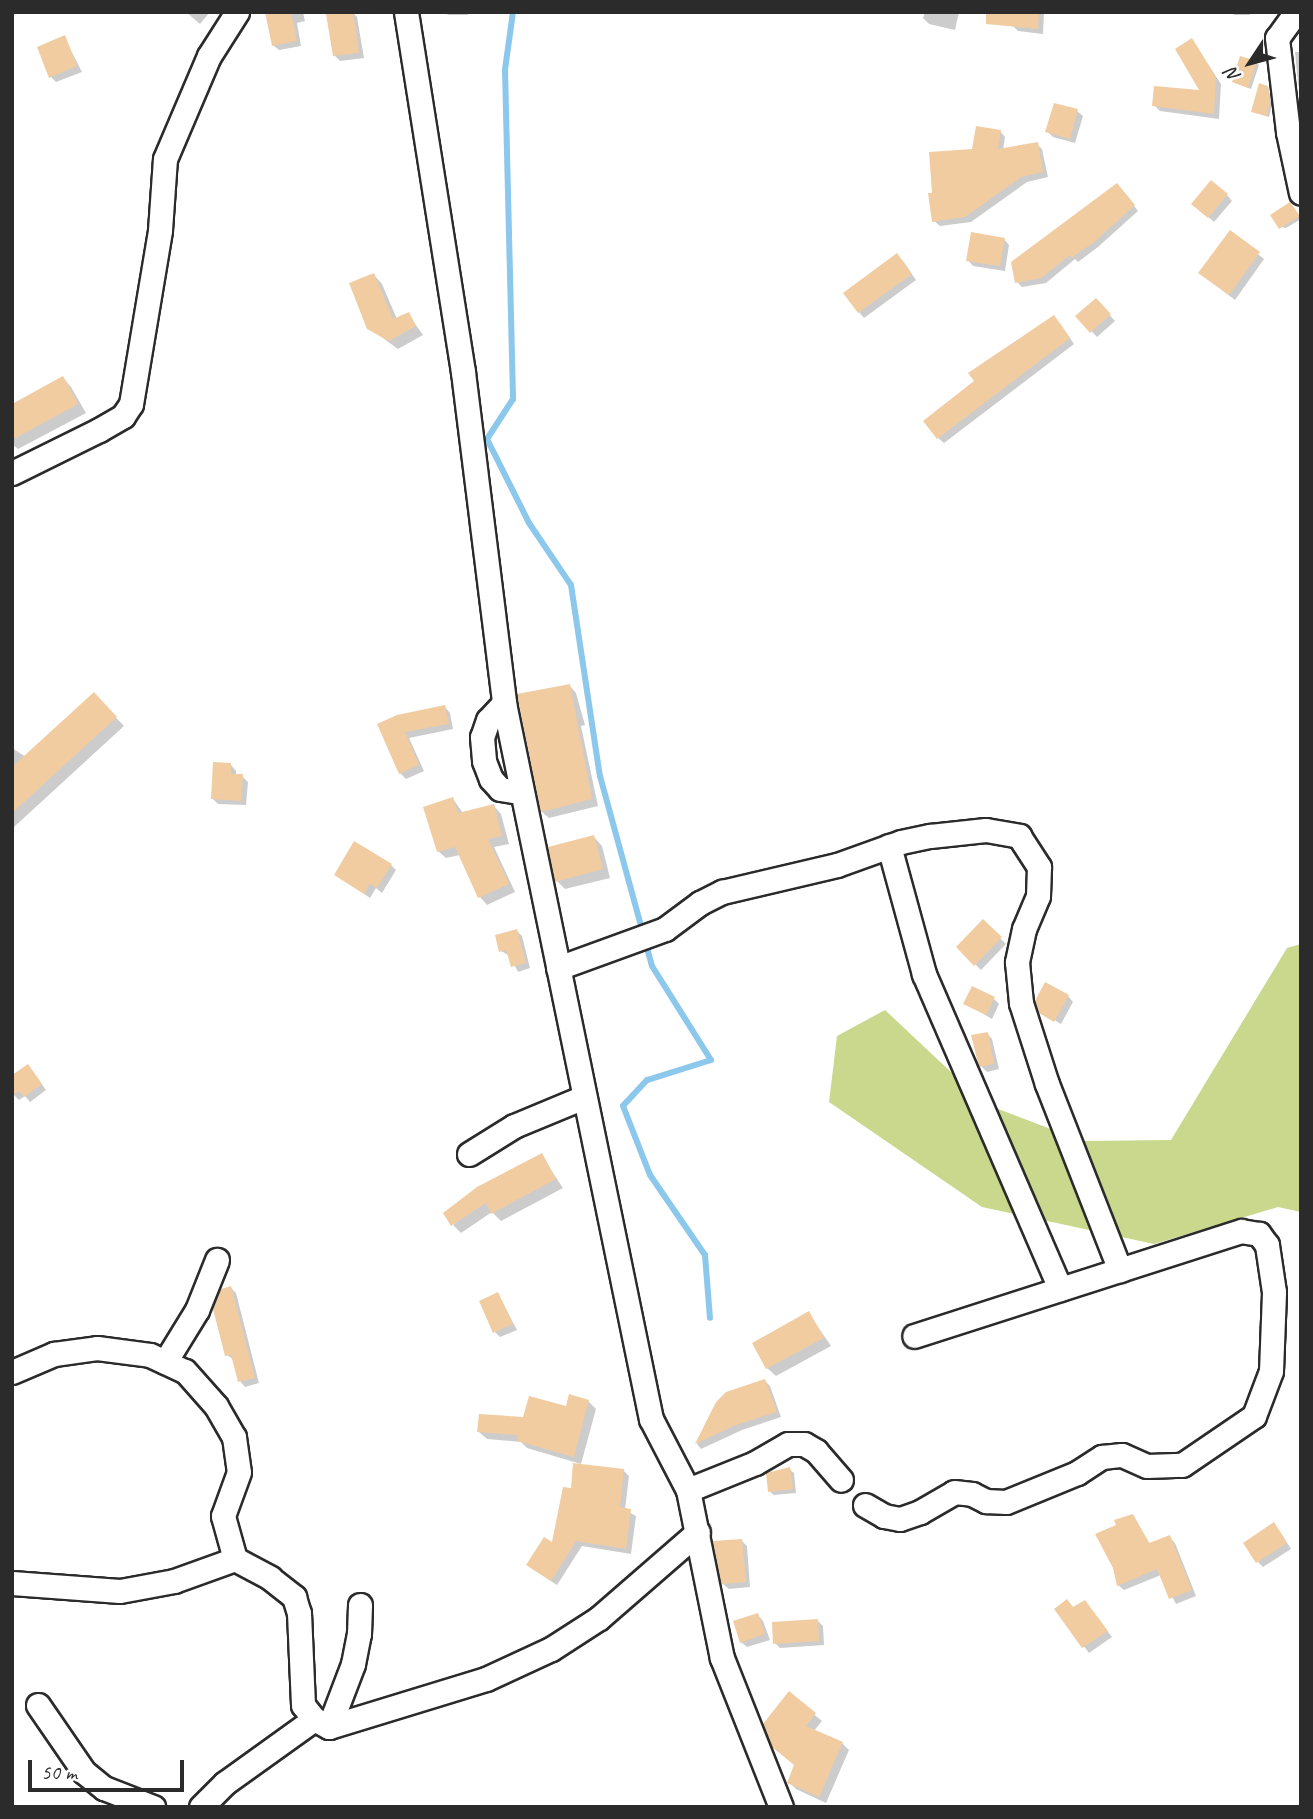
<!DOCTYPE html>
<style>
body{margin:0}
#map{position:relative;width:1313px;height:1819px;overflow:hidden;background:#fff;font-family:Caveat,sans-serif}
div>[style]{position:absolute}
.green>*{inset:0;background:#c9d88c}
.shadow>*{inset:0;background:#0003}
.stream>*{height:6px;margin:-3px;padding:0 3px;transform-origin:3px;border-radius:3px;background:#8cc7ec}
.building>*{inset:0;background:#f1cca1}
.roads{filter:drop-shadow(2px 0 #2b2b2b) drop-shadow(-2px 0 #2b2b2b) drop-shadow(0 2px #2b2b2b) drop-shadow(0 -2px #2b2b2b)}
.minor>*{height:23px;margin:-11.5px;padding:0 11.5px;transform-origin:11.5px;border-radius:11.5px;background:#fff}
span{translate:-50% -50%;white-space:nowrap;text-align:center;line-height:1.15;-webkit-text-stroke:5px #fff;paint-order:stroke}
.frame{position:absolute;inset:0;border:14px solid #2b2b2b;pointer-events:none}
.north{position:absolute;left:1215px;top:28px;width:70px;height:70px;-webkit-text-stroke:5px #fff;paint-order:stroke;rotate:234deg;font-size:19px;font-weight:700;line-height:28px;text-align:center;color:#2b2b2b}
.north::after{content:'';display:block;margin:auto;width:24px;height:32px;background:#2b2b2b;clip-path:polygon(50% 0,100% 100%,50% 72%,0 100%)}
.scale{position:absolute;left:28px;top:1760px;width:156px;height:32px;box-sizing:border-box;border:4px solid #2b2b2b;border-top:0;padding-left:9px;font-size:21px;line-height:24px;white-space:nowrap;color:#2b2b2b;-webkit-text-stroke:5px #fff;paint-order:stroke}
</style>
<div id="map">
<div class="green">
<div style="clip-path:polygon(1301px 944px,1301px 1212px,1278px 1207px,1154px 1244px,982px 1207px,829px 1102px,837px 1036px,885px 1010px,985px 1104px,1082px 1141px,1171px 1140px,1287px 948px)"></div>
</div>
<div class="shadow">
<div style="clip-path:polygon(186px 12px,210px 12px,200px 24px)"></div>
<div style="clip-path:polygon(267px 12px,303px 12px,305px 21px,297px 23px,301px 46px,279px 50px,273px 45px)"></div>
<div style="clip-path:polygon(350px 12px,360px 12px,353px 13px,357px 17px,364px 58px,340px 61px,335px 56px)"></div>
<div style="clip-path:polygon(445px 12px,468px 12px,468px 15px,448px 15px)"></div>
<div style="clip-path:polygon(925px 12px,959px 12px,955px 30px,929px 24px,923px 18px)"></div>
<div style="clip-path:polygon(1014px 12px,1044px 12px,1043px 34px,1018px 31px,1013px 26px)"></div>
<div style="clip-path:polygon(1250px 12px,1250px 15px,1234px 15px,1232px 12px)"></div>
<div style="clip-path:polygon(64px 37px,82px 72px,56px 82px,51px 77px)"></div>
<div style="clip-path:polygon(1192px 40px,1221px 84px,1219px 119px,1160px 111px,1154px 105px,1203px 93px)"></div>
<div style="clip-path:polygon(1295px 52px,1301px 52px,1301px 94px,1298px 84px)"></div>
<div style="clip-path:polygon(1256px 63px,1259px 65px,1251px 89px,1236px 83px)"></div>
<div style="clip-path:polygon(1268px 87px,1272px 105px,1269px 117px,1253px 112px)"></div>
<div style="clip-path:polygon(1077px 111px,1083px 116px,1075px 143px,1053px 137px,1047px 131px)"></div>
<div style="clip-path:polygon(1000px 131px,1005px 137px,1003px 150px,1037px 144px,1042px 149px,1048px 177px,1027px 182px,971px 222px,940px 226px,934px 221px,974px 151px)"></div>
<div style="clip-path:polygon(1122px 190px,1138px 211px,1098px 247px,1078px 262px,1075px 259px,1046px 283px,1022px 287px,1017px 282px)"></div>
<div style="clip-path:polygon(1227px 195px,1232px 201px,1214px 222px,1199px 209px)"></div>
<div style="clip-path:polygon(1292px 206px,1301px 219px,1286px 228px,1281px 227px)"></div>
<div style="clip-path:polygon(1230px 232px,1264px 259px,1235px 300px,1206px 278px)"></div>
<div style="clip-path:polygon(1004px 239px,1009px 245px,1005px 271px,973px 266px,968px 260px)"></div>
<div style="clip-path:polygon(903px 261px,916px 280px,864px 318px,859px 312px)"></div>
<div style="clip-path:polygon(374px 275px,382px 284px,397px 319px,408px 314px,423px 335px,398px 349px,369px 328px)"></div>
<div style="clip-path:polygon(1096px 300px,1115px 321px,1097px 337px,1078px 317px)"></div>
<div style="clip-path:polygon(1059px 322px,1074px 344px,944px 443px,938px 438px)"></div>
<div style="clip-path:polygon(63px 378px,71px 387px,86px 413px,18px 449px,12px 444px,12px 406px)"></div>
<div style="clip-path:polygon(570px 686px,576px 693px,585px 725px,581px 726px,598px 806px,549px 818px,542px 812px)"></div>
<div style="clip-path:polygon(102px 703px,124px 726px,14px 827px,12px 748px,26px 757px)"></div>
<div style="clip-path:polygon(445px 707px,450px 713px,453px 729px,409px 738px,424px 771px,406px 779px,400px 773px,379px 725px)"></div>
<div style="clip-path:polygon(231px 765px,236px 771px,236px 776px,242px 776px,248px 782px,246px 805px,218px 804px,212px 798px)"></div>
<div style="clip-path:polygon(453px 799px,463px 813px,494px 806px,501px 814px,509px 844px,494px 847px,515px 892px,487px 905px,480px 897px,460px 855px,446px 858px,438px 851px)"></div>
<div style="clip-path:polygon(594px 837px,602px 846px,610px 878px,565px 889px,557px 881px)"></div>
<div style="clip-path:polygon(391px 865px,396px 870px,382px 893px,376px 888px,370px 898px,336px 875px)"></div>
<div style="clip-path:polygon(983px 922px,1006px 944px,981px 970px,958px 947px)"></div>
<div style="clip-path:polygon(517px 931px,522px 936px,530px 968px,518px 972px,510px 956px,501px 951px)"></div>
<div style="clip-path:polygon(1068px 996px,1073px 1002px,1061px 1024px,1043px 1013px)"></div>
<div style="clip-path:polygon(994px 999px,999px 1004px,992px 1019px,965px 1003px)"></div>
<div style="clip-path:polygon(987px 1033px,992px 1039px,999px 1069px,987px 1072px,981px 1066px)"></div>
<div style="clip-path:polygon(33px 1072px,46px 1090px,30px 1102px,25px 1096px,19px 1100px,12px 1093px)"></div>
<div style="clip-path:polygon(541px 1155px,563px 1188px,501px 1221px,492px 1212px,461px 1233px,453px 1225px)"></div>
<div style="clip-path:polygon(231px 1288px,236px 1293px,259px 1383px,245px 1387px,240px 1381px,234px 1360px,227px 1355px)"></div>
<div style="clip-path:polygon(498px 1294px,517px 1330px,500px 1337px,495px 1332px)"></div>
<div style="clip-path:polygon(809px 1314px,831px 1346px,776px 1376px,767px 1368px)"></div>
<div style="clip-path:polygon(765px 1381px,770px 1386px,781px 1417px,742px 1430px,701px 1449px,697px 1444px,718px 1403px)"></div>
<div style="clip-path:polygon(588px 1401px,596px 1409px,581px 1464px,527px 1448px,521px 1442px,487px 1439px,479px 1432px)"></div>
<div style="clip-path:polygon(789px 1469px,794px 1473px,796px 1493px,774px 1495px,769px 1491px)"></div>
<div style="clip-path:polygon(624px 1471px,629px 1476px,625px 1510px,636px 1516px,631px 1554px,582px 1546px,557px 1585px,534px 1570px,528px 1565px,553px 1545px,572px 1490px)"></div>
<div style="clip-path:polygon(1133px 1516px,1150px 1544px,1169px 1537px,1175px 1543px,1196px 1596px,1176px 1604px,1161px 1575px,1124px 1590px,1118px 1585px,1118px 1526px)"></div>
<div style="clip-path:polygon(1279px 1530px,1291px 1549px,1263px 1567px,1258px 1562px)"></div>
<div style="clip-path:polygon(741px 1540px,747px 1546px,750px 1587px,729px 1589px,723px 1584px)"></div>
<div style="clip-path:polygon(1085px 1602px,1112px 1637px,1089px 1653px,1056px 1609px,1074px 1609px)"></div>
<div style="clip-path:polygon(758px 1615px,763px 1621px,770px 1640px,747px 1647px,741px 1642px)"></div>
<div style="clip-path:polygon(817px 1620px,823px 1626px,824px 1645px,780px 1648px,775px 1643px)"></div>
<div style="clip-path:polygon(790px 1694px,822px 1721px,814px 1731px,842px 1743px,849px 1750px,826px 1803px,796px 1789px,789px 1782px,796px 1765px)"></div>
</div>
<div class="stream">
<div style="left:513px;top:12px;width:59px;rotate:97.9deg"></div>
<div style="left:505px;top:70px;width:329px;rotate:88.6deg"></div>
<div style="left:513px;top:399px;width:48px;rotate:123deg"></div>
<div style="left:487px;top:439px;width:94px;rotate:63.4deg"></div>
<div style="left:529px;top:523px;width:75px;rotate:55.9deg"></div>
<div style="left:571px;top:585px;width:193px;rotate:81.4deg"></div>
<div style="left:600px;top:776px;width:197px;rotate:74.7deg"></div>
<div style="left:652px;top:966px;width:111px;rotate:57.9deg"></div>
<div style="left:711px;top:1060px;width:67px;rotate:162.6deg"></div>
<div style="left:647px;top:1080px;width:35px;rotate:133deg"></div>
<div style="left:623px;top:1106px;width:74px;rotate:68.6deg"></div>
<div style="left:650px;top:1175px;width:97px;rotate:55.5deg"></div>
<div style="left:705px;top:1255px;width:63px;rotate:85.5deg"></div>
</div>
<div class="building">
<div style="clip-path:polygon(265px 12px,291px 12px,297px 41px,272px 46px)"></div>
<div style="clip-path:polygon(353px 12px,359px 53px,333px 56px,326px 14px)"></div>
<div style="clip-path:polygon(986px 12px,1039px 12px,1038px 29px,986px 24px)"></div>
<div style="clip-path:polygon(65px 35px,77px 66px,49px 78px,37px 47px)"></div>
<div style="clip-path:polygon(1192px 38px,1216px 77px,1214px 114px,1152px 106px,1154px 86px,1199px 90px,1175px 49px)"></div>
<div style="clip-path:polygon(1240px 56px,1257px 61px,1248px 88px,1232px 82px)"></div>
<div style="clip-path:polygon(1259px 83px,1268px 86px,1270px 102px,1267px 116px,1251px 112px)"></div>
<div style="clip-path:polygon(1054px 103px,1078px 109px,1070px 139px,1045px 132px)"></div>
<div style="clip-path:polygon(976px 126px,1001px 130px,998px 149px,1038px 142px,1043px 172px,1021px 177px,965px 217px,932px 222px,928px 193px,932px 193px,929px 152px,972px 149px)"></div>
<div style="clip-path:polygon(1211px 180px,1228px 194px,1208px 218px,1191px 204px)"></div>
<div style="clip-path:polygon(1117px 183px,1135px 205px,1093px 243px,1071px 258px,1070px 255px,1041px 278px,1015px 283px,1011px 262px)"></div>
<div style="clip-path:polygon(1290px 202px,1300px 216px,1279px 229px,1270px 215px)"></div>
<div style="clip-path:polygon(1230px 230px,1260px 252px,1229px 295px,1198px 273px)"></div>
<div style="clip-path:polygon(971px 232px,1005px 238px,1000px 266px,966px 261px)"></div>
<div style="clip-path:polygon(897px 253px,912px 274px,858px 313px,843px 293px)"></div>
<div style="clip-path:polygon(374px 273px,393px 319px,409px 312px,416px 326px,389px 341px,367px 329px,349px 283px)"></div>
<div style="clip-path:polygon(1096px 298px,1111px 314px,1090px 333px,1075px 316px)"></div>
<div style="clip-path:polygon(1054px 315px,1070px 338px,937px 439px,923px 421px,974px 381px,968px 373px)"></div>
<div style="clip-path:polygon(63px 376px,78px 404px,12px 440px,12px 404px)"></div>
<div style="clip-path:polygon(570px 684px,592px 799px,541px 812px,517px 694px)"></div>
<div style="clip-path:polygon(94px 692px,117px 717px,12px 813px,12px 767px)"></div>
<div style="clip-path:polygon(445px 705px,449px 724px,405px 732px,419px 765px,399px 774px,377px 724px,397px 715px)"></div>
<div style="clip-path:polygon(213px 762px,231px 763px,231px 774px,243px 774px,241px 801px,211px 799px)"></div>
<div style="clip-path:polygon(453px 797px,458px 813px,494px 804px,502px 836px,488px 839px,509px 884px,478px 898px,455px 847px,437px 852px,423px 807px)"></div>
<div style="clip-path:polygon(594px 835px,603px 869px,555px 882px,548px 847px)"></div>
<div style="clip-path:polygon(354px 841px,392px 864px,377px 888px,370px 884px,364px 894px,334px 875px)"></div>
<div style="clip-path:polygon(983px 919px,1002px 937px,974px 966px,956px 947px)"></div>
<div style="clip-path:polygon(517px 929px,526px 963px,511px 967px,506px 950px,499px 952px,495px 935px)"></div>
<div style="clip-path:polygon(1045px 982px,1069px 995px,1054px 1022px,1039px 1013px,1035px 1001px)"></div>
<div style="clip-path:polygon(972px 986px,995px 997px,986px 1015px,963px 1004px)"></div>
<div style="clip-path:polygon(988px 1032px,994px 1064px,979px 1067px,971px 1035px)"></div>
<div style="clip-path:polygon(28px 1064px,42px 1084px,24px 1097px,19px 1091px,12px 1096px,12px 1075px)"></div>
<div style="clip-path:polygon(542px 1153px,556px 1179px,491px 1214px,486px 1203px,451px 1226px,443px 1213px,477px 1187px)"></div>
<div style="clip-path:polygon(231px 1286px,255px 1378px,238px 1382px,231px 1355px,225px 1356px,213px 1309px,221px 1289px)"></div>
<div style="clip-path:polygon(498px 1292px,513px 1324px,493px 1333px,479px 1301px)"></div>
<div style="clip-path:polygon(809px 1311px,824px 1338px,766px 1369px,752px 1343px)"></div>
<div style="clip-path:polygon(765px 1379px,777px 1412px,736px 1425px,695px 1444px,716px 1402px,726px 1392px)"></div>
<div style="clip-path:polygon(569px 1394px,589px 1400px,574px 1457px,517px 1441px,518px 1435px,477px 1432px,479px 1414px,523px 1417px,529px 1396px,566px 1406px)"></div>
<div style="clip-path:polygon(573px 1463px,624px 1469px,620px 1507px,631px 1509px,626px 1549px,576px 1541px,551px 1581px,526px 1565px,544px 1537px,552px 1542px,563px 1487px,571px 1488px)"></div>
<div style="clip-path:polygon(790px 1467px,793px 1489px,768px 1492px,766px 1473px)"></div>
<div style="clip-path:polygon(1133px 1514px,1149px 1543px,1170px 1535px,1192px 1590px,1169px 1599px,1157px 1569px,1117px 1586px,1113px 1568px,1095px 1534px,1116px 1525px,1114px 1520px)"></div>
<div style="clip-path:polygon(1274px 1522px,1287px 1543px,1256px 1563px,1243px 1543px)"></div>
<div style="clip-path:polygon(742px 1539px,746px 1582px,721px 1584px,713px 1541px)"></div>
<div style="clip-path:polygon(1067px 1599px,1073px 1607px,1085px 1600px,1108px 1631px,1082px 1648px,1054px 1609px)"></div>
<div style="clip-path:polygon(758px 1613px,765px 1634px,740px 1643px,733px 1621px)"></div>
<div style="clip-path:polygon(818px 1619px,819px 1641px,773px 1644px,772px 1622px)"></div>
<div style="clip-path:polygon(789px 1691px,816px 1713px,806px 1726px,843px 1742px,819px 1797px,787px 1783px,794px 1765px,772px 1747px,763px 1724px)"></div>
</div>
<div class="roads">
<div class="minor">
<div style="left:406px;top:12px;width:364px;rotate:81deg"></div>
<div style="left:463px;top:372px;width:334px;rotate:82.9deg"></div>
<div style="left:504px;top:703px;width:731px;rotate:78.4deg"></div>
<div style="left:651px;top:1419px;width:80px;rotate:62.5deg"></div>
<div style="left:688px;top:1490px;width:171px;rotate:78.6deg"></div>
<div style="left:722px;top:1658px;width:160px;rotate:68.4deg"></div>
<div style="left:1296px;top:12px;width:32px;rotate:126deg"></div>
<div style="left:1277px;top:38px;width:95px;rotate:83.3deg"></div>
<div style="left:1288px;top:132px;width:62px;rotate:78deg"></div>
<div style="left:12px;top:473px;width:97px;rotate:-26.3deg"></div>
<div style="left:99px;top:430px;width:28px;rotate:-30deg"></div>
<div style="left:123px;top:416px;width:14px;rotate:-56deg"></div>
<div style="left:131px;top:404px;width:176px;rotate:-80.5deg"></div>
<div style="left:160px;top:230px;width:71px;rotate:-86deg"></div>
<div style="left:165px;top:159px;width:112px;rotate:-66.9deg"></div>
<div style="left:209px;top:56px;width:52px;rotate:-57.5deg"></div>
<div style="left:504px;top:703px;width:23px;rotate:133deg"></div>
<div style="left:488px;top:720px;width:18px;rotate:109deg"></div>
<div style="left:482px;top:737px;width:24px;rotate:85deg"></div>
<div style="left:484px;top:761px;width:19px;rotate:69deg"></div>
<div style="left:491px;top:779px;width:13px;rotate:48deg"></div>
<div style="left:500px;top:789px;width:20px;rotate:9deg"></div>
<div style="left:889px;top:846px;width:133px;rotate:74.7deg"></div>
<div style="left:924px;top:974px;width:343px;rotate:66.6deg"></div>
<div style="left:558px;top:968px;width:114px;rotate:-20deg"></div>
<div style="left:665px;top:929px;width:44px;rotate:-36.6deg"></div>
<div style="left:700px;top:903px;width:25px;rotate:-27deg"></div>
<div style="left:722px;top:892px;width:118px;rotate:-13.2deg"></div>
<div style="left:837px;top:865px;width:68px;rotate:-19.8deg"></div>
<div style="left:901px;top:842px;width:30px;rotate:-12deg"></div>
<div style="left:930px;top:836px;width:56px;rotate:-6.1deg"></div>
<div style="left:986px;top:830px;width:34px;rotate:10deg"></div>
<div style="left:1019px;top:836px;width:37px;rotate:57deg"></div>
<div style="left:1039px;top:867px;width:29px;rotate:92deg"></div>
<div style="left:1038px;top:896px;width:36px;rotate:113deg"></div>
<div style="left:1024px;top:929px;width:34px;rotate:102deg"></div>
<div style="left:1017px;top:962px;width:41px;rotate:84.4deg"></div>
<div style="left:1021px;top:1003px;width:85px;rotate:72.2deg"></div>
<div style="left:1047px;top:1084px;width:200px;rotate:68.6deg"></div>
<div style="left:469px;top:1154px;width:53px;rotate:-31.9deg"></div>
<div style="left:514px;top:1126px;width:76px;rotate:-22.5deg"></div>
<div style="left:165px;top:1362px;width:61px;rotate:-58.4deg"></div>
<div style="left:197px;top:1310px;width:54px;rotate:-68.2deg"></div>
<div style="left:12px;top:1372px;width:46px;rotate:-23.2deg"></div>
<div style="left:54px;top:1354px;width:43px;rotate:-7.9deg"></div>
<div style="left:97px;top:1348px;width:53px;rotate:7.5deg"></div>
<div style="left:150px;top:1355px;width:38px;rotate:25deg"></div>
<div style="left:185px;top:1371px;width:47px;rotate:48.5deg"></div>
<div style="left:216px;top:1406px;width:36px;rotate:60deg"></div>
<div style="left:234px;top:1437px;width:35px;rotate:82deg"></div>
<div style="left:239px;top:1472px;width:47px;rotate:110deg"></div>
<div style="left:223px;top:1516px;width:45px;rotate:74.4deg"></div>
<div style="left:688px;top:1490px;width:72px;rotate:-21.9deg"></div>
<div style="left:755px;top:1463px;width:38px;rotate:-30deg"></div>
<div style="left:788px;top:1444px;width:16px"></div>
<div style="left:804px;top:1444px;width:14px;rotate:30deg"></div>
<div style="left:816px;top:1451px;width:38px;rotate:49deg"></div>
<div style="left:865px;top:1505px;width:22px;rotate:30deg"></div>
<div style="left:884px;top:1516px;width:16px;rotate:11deg"></div>
<div style="left:900px;top:1519px;width:21px;rotate:-19deg"></div>
<div style="left:920px;top:1512px;width:39px;rotate:-30deg"></div>
<div style="left:954px;top:1492px;width:18px;rotate:6deg"></div>
<div style="left:972px;top:1494px;width:16px;rotate:27deg"></div>
<div style="left:986px;top:1501px;width:20px;rotate:3deg"></div>
<div style="left:1006px;top:1502px;width:77px;rotate:-22.2deg"></div>
<div style="left:1077px;top:1473px;width:30px;rotate:-33deg"></div>
<div style="left:1102px;top:1457px;width:20px;rotate:-6deg"></div>
<div style="left:1122px;top:1455px;width:27px;rotate:24deg"></div>
<div style="left:1147px;top:1466px;width:35px;rotate:-2deg"></div>
<div style="left:1182px;top:1465px;width:87px;rotate:-34.2deg"></div>
<div style="left:1254px;top:1416px;width:48px;rotate:-69.3deg"></div>
<div style="left:1271px;top:1371px;width:79px;rotate:-87.8deg"></div>
<div style="left:1274px;top:1292px;width:48px;rotate:-98.5deg"></div>
<div style="left:1267px;top:1245px;width:14px;rotate:-126deg"></div>
<div style="left:1259px;top:1234px;width:18px;rotate:-171deg"></div>
<div style="left:1241px;top:1231px;width:343px;rotate:162.2deg"></div>
<div style="left:12px;top:1583px;width:108px;rotate:4.2deg"></div>
<div style="left:120px;top:1591px;width:55px;rotate:-10.5deg"></div>
<div style="left:174px;top:1581px;width:65px;rotate:-19.8deg"></div>
<div style="left:235px;top:1559px;width:40px;rotate:28deg"></div>
<div style="left:270px;top:1578px;width:31px;rotate:38deg"></div>
<div style="left:294px;top:1597px;width:17px;rotate:73deg"></div>
<div style="left:299px;top:1613px;width:92px;rotate:87.5deg"></div>
<div style="left:303px;top:1705px;width:18px;rotate:52deg"></div>
<div style="left:314px;top:1719px;width:17px;rotate:28deg"></div>
<div style="left:329px;top:1727px;width:164px;rotate:-17deg"></div>
<div style="left:486px;top:1679px;width:72px;rotate:-24.8deg"></div>
<div style="left:551px;top:1649px;width:57px;rotate:-32.9deg"></div>
<div style="left:599px;top:1618px;width:131px;rotate:-41deg"></div>
<div style="left:38px;top:1705px;width:81px;rotate:55.5deg"></div>
<div style="left:84px;top:1772px;width:26px;rotate:39deg"></div>
<div style="left:104px;top:1788px;width:53px;rotate:21.2deg"></div>
<div style="left:329px;top:1727px;width:67px;rotate:-69.1deg"></div>
<div style="left:353px;top:1664px;width:31px;rotate:-79deg"></div>
<div style="left:359px;top:1634px;width:29px;rotate:-88deg"></div>
<div style="left:201px;top:1807px;width:34px;rotate:-45deg"></div>
<div style="left:225px;top:1783px;width:110px;rotate:-35.7deg"></div>
</div>
</div>
<div class="frame"></div>
<div class="north">N</div>
<div class="scale">50 m</div>
</div>
